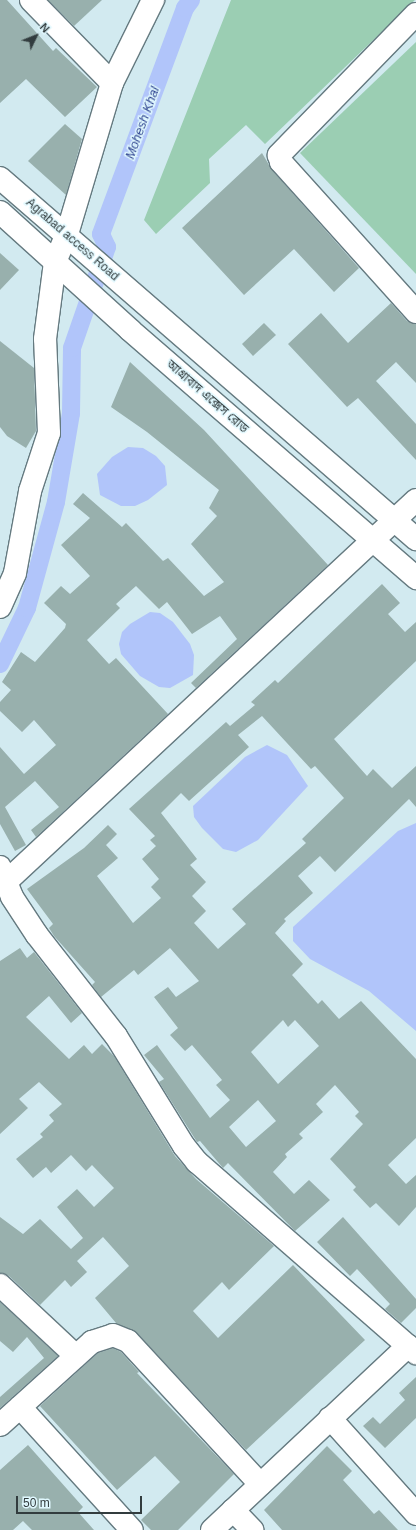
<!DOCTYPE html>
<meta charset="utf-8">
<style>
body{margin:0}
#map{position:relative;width:416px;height:1530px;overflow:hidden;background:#d2eaf0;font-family:Helvetica,"Noto Sans Bengali",sans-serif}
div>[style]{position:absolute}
.green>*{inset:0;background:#9bceb3}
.water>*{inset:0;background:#b1c5fa}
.canal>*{height:18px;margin:-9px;padding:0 9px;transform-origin:9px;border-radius:9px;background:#b1c5fa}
.building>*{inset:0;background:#98b0ad}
.roads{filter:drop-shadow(1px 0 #657a80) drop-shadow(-1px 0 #657a80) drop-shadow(0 1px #657a80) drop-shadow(0 -1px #657a80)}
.minor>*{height:22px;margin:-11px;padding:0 11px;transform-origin:11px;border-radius:11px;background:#fff}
.major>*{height:22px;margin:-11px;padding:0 11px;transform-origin:11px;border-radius:11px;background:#fff}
span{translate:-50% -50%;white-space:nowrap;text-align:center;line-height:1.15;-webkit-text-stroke:3px #e0f8fe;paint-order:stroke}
.street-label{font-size:12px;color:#323c3e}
.water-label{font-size:13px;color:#304592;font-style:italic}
.north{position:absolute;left:16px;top:16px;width:40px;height:40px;-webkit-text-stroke:3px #e0f8fe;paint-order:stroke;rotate:47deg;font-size:11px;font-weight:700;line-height:16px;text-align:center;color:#323c3e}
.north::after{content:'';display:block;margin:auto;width:14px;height:18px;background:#323c3e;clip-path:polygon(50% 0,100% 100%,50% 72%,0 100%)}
.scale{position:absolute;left:16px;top:1496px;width:126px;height:18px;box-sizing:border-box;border:2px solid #323c3e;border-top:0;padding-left:5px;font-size:12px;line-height:14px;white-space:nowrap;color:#323c3e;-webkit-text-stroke:3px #e0f8fe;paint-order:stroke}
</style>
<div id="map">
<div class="green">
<div style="clip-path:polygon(231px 0,415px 0,265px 144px,246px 125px,209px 159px,210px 183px,156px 234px,144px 220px)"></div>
<div style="clip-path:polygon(416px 42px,416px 274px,300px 153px)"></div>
</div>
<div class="water">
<div style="clip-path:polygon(128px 447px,143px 448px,156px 456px,165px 466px,167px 485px,148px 500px,135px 506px,121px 506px,100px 495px,97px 474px,112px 457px)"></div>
<div style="clip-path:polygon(150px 612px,160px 613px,173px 622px,190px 644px,194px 655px,193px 675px,170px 688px,159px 687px,140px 676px,121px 654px,119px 644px,122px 632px,130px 624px)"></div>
<div style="clip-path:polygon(267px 745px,287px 755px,308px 786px,258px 840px,236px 852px,223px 849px,202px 828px,194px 817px,193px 806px,245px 757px)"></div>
<div style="clip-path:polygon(416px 823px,416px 1031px,369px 991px,310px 959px,293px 941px,293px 927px,398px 831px)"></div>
</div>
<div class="canal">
<div style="left:0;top:664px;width:62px;rotate:-64.3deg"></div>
<div style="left:27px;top:608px;width:110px;rotate:-74.7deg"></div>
<div style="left:56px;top:502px;width:90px;rotate:-80.4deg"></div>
<div style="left:71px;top:413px;width:65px;rotate:-89.1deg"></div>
<div style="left:72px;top:348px;width:107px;rotate:-70.9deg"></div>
<div style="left:107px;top:247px;width:14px;rotate:-115deg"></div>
<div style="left:101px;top:234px;width:241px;rotate:-69.6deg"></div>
<div style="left:185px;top:8px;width:10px;rotate:-53deg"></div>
</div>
<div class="building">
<div style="clip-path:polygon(0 0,7px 0,53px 51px,56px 48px,97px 87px,65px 117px,26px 79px,0 103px)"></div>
<div style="clip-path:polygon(48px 0,102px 0,74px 26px)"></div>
<div style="clip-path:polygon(65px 124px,82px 139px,66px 195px,28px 161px)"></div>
<div style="clip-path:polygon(262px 153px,272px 170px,359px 268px,334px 292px,294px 249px,244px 295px,182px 228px)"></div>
<div style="clip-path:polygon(0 253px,19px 270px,0 290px)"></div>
<div style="clip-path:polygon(391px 303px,407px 321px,416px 324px,416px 383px,396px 362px,376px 381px,416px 424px,416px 460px,358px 398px,347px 407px,288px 344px,321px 313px,348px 343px)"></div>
<div style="clip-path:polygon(264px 323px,276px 335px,253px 356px,242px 344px)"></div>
<div style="clip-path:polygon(0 341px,34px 368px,36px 431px,26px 448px,7px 436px,0 427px)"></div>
<div style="clip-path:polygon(130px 362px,204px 430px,328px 565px,196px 688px,191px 683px,237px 639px,220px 616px,192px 634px,167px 602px,159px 609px,136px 586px,116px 604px,120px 608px,87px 640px,109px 664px,116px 658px,168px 714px,36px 837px,31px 830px,59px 807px,35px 781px,5px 807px,26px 845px,15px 851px,0 824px,0 747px,24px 774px,56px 745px,34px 720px,22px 732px,0 711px,0 702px,11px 690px,2px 682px,21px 652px,35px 662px,65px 628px,66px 624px,44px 603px,61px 586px,70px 594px,90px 576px,61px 545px,90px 518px,73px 504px,83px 493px,122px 527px,126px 523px,163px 561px,168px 558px,204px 596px,224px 582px,191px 544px,217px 516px,209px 508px,219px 490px,147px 432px,111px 407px)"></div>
<div style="clip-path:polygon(evenodd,382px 584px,400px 603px,388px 614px,405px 632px,416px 622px,416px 661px,334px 739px,367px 776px,373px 769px,392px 788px,416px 766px,416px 807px,409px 799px,335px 872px,320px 856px,298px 876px,313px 893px,284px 919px,286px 921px,275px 933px,303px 964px,292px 975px,318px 1004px,322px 1000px,339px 1019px,361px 1001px,416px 1059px,416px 1138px,388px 1165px,406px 1184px,416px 1175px,416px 1207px,399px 1226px,376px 1203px,370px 1208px,353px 1190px,356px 1187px,330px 1159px,363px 1124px,355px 1116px,359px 1112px,335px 1085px,316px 1104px,323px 1112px,299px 1134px,303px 1138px,285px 1154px,287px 1157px,273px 1172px,294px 1194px,309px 1180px,330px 1200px,295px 1231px,228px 1163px,223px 1168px,200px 1141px,197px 1142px,159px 1082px,164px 1079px,144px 1055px,157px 1045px,210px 1118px,230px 1100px,216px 1085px,222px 1080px,192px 1045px,185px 1051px,170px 1035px,178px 1028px,154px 997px,168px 987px,176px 997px,199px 981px,170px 948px,138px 975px,134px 970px,101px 997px,92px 985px,95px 982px,54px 936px,49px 928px,53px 924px,27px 889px,84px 848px,108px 825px,117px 834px,106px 845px,118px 858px,97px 876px,133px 923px,161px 898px,151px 887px,159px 879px,142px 859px,156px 846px,150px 840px,155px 836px,129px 809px,226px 722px,230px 726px,255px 705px,251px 702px,275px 680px,278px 683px,382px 584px,262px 716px,311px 769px,315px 766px,344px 798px,302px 839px,306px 843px,232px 909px,246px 924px,218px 949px,194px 923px,206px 911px,192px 896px,206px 882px,190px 865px,197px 859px,161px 813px,181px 793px,189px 801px,249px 747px,238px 735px,262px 716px,382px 584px,283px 1020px,288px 1027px,295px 1020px,319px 1046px,278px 1084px,251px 1052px,283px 1020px,382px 584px,258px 1100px,276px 1121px,246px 1147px,229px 1127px,258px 1100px)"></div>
<div style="clip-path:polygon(20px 948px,27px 958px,34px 952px,82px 1013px,71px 1023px,49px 996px,26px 1017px,69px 1059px,84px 1045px,92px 1054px,102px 1044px,114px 1056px,175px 1156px,196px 1179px,274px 1246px,229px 1290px,222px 1282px,193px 1311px,218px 1338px,293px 1265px,365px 1340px,246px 1450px,137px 1333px,116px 1323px,95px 1298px,129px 1266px,103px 1237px,77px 1261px,87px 1272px,71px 1287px,65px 1280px,40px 1305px,9px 1276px,0 1273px,0 1217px,23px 1234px,40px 1219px,71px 1249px,83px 1238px,57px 1207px,77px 1189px,94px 1207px,114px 1188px,92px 1165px,86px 1171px,71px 1155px,51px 1173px,46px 1167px,33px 1178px,16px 1159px,43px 1137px,40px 1134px,54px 1121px,49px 1115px,62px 1104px,39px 1082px,19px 1099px,28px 1108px,0 1134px,0 961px)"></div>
<div style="clip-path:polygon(343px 1217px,416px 1299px,416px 1308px,401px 1323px,385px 1309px,390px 1304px,357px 1269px,350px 1276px,317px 1242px)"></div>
<div style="clip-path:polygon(0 1302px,58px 1356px,0 1408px,0 1397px,44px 1358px,27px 1337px,13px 1352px,0 1341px)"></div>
<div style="clip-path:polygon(113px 1348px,121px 1352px,139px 1372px,137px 1373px,234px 1474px,178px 1530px,151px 1530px,141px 1520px,180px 1482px,155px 1456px,117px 1490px,40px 1406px,98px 1353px)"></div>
<div style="clip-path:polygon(416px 1377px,416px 1418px,385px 1448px,363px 1426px,373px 1417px,380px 1424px,405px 1400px,399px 1393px)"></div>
<div style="clip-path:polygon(28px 1445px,83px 1507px,78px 1512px,94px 1530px,32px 1530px,23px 1521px,13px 1530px,0 1530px,0 1470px)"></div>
<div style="clip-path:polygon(327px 1446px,352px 1471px,343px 1480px,374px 1514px,379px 1510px,398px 1530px,282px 1530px,264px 1510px)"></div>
</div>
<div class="roads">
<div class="minor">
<div style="left:416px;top:14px;width:197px;rotate:134.2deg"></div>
<div style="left:279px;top:155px;width:7px;rotate:74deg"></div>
<div style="left:281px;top:162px;width:202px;rotate:48deg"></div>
<div style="left:112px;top:83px;width:93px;rotate:-63.7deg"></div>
<div style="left:0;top:607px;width:37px;rotate:-66deg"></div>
<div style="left:15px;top:573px;width:83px;rotate:-79.6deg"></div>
<div style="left:30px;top:491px;width:61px;rotate:-71.9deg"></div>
<div style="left:49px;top:433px;width:94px;rotate:-92.4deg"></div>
<div style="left:45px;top:339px;width:78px;rotate:-82.6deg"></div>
<div style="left:55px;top:262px;width:30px;rotate:-67deg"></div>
<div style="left:67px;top:234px;width:158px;rotate:-73.4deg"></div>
<div style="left:112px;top:83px;width:116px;rotate:-134.3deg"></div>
<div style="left:0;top:867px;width:32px;rotate:68deg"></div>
<div style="left:12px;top:897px;width:45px;rotate:56.7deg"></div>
<div style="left:37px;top:935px;width:128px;rotate:52deg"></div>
<div style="left:116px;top:1036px;width:129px;rotate:58.3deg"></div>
<div style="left:184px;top:1146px;width:21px;rotate:51deg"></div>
<div style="left:197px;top:1162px;width:291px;rotate:41.1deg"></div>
<div style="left:7px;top:881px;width:559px;rotate:-42.97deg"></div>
<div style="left:0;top:1285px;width:104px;rotate:43.1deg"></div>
<div style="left:20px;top:1407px;width:166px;rotate:47.7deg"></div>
<div style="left:330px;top:1418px;width:129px;rotate:48.1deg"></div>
<div style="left:0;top:1425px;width:124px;rotate:-42.1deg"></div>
<div style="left:92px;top:1342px;width:22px;rotate:-18deg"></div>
<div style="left:113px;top:1335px;width:16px;rotate:22deg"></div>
<div style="left:128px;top:1341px;width:195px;rotate:47.3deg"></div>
<div style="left:233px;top:1510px;width:28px;rotate:46deg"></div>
<div style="left:212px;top:1530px;width:269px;rotate:-43.2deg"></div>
</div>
<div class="major">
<div style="left:0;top:178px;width:551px;rotate:40.95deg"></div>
<div style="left:0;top:212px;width:176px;rotate:42.2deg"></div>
<div style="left:130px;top:330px;width:379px;rotate:40.9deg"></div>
</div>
</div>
<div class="street-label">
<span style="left:72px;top:240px;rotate:41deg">Agrabad access Road</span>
<span style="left:207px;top:397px;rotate:41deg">আগ্রাবাদ এক্সেস রোড</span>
</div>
<div class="water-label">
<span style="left:143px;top:123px;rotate:-70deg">Mohesh Khal</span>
</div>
<div class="north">N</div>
<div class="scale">50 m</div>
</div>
